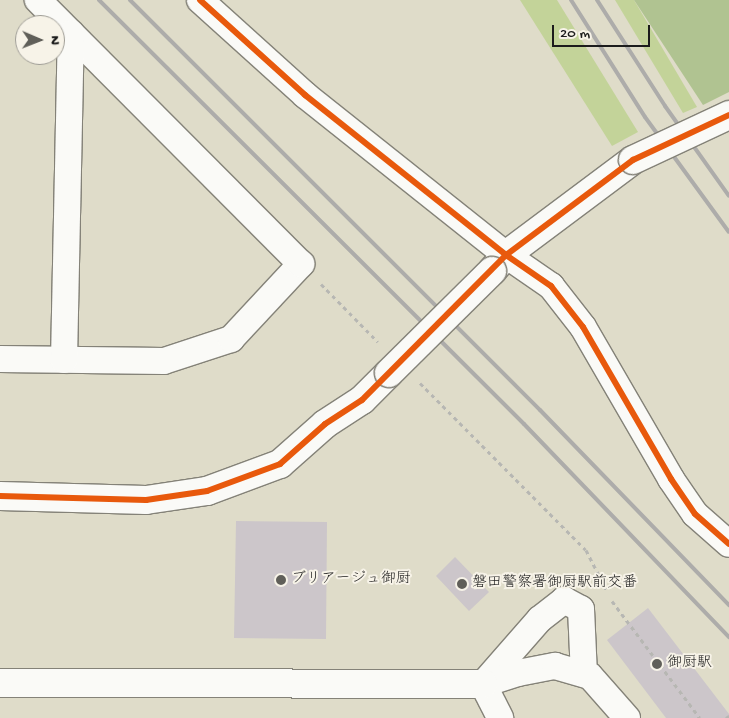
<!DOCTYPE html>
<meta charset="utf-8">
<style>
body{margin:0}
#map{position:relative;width:729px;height:718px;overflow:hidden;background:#dfdcc9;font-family:"Gochi Hand","Klee One",sans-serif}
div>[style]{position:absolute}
.green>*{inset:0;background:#c3d399}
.forest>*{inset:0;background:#b0c391}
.building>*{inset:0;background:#ccc6ca}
.path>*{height:3px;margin-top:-1.5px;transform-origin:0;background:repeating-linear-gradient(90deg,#b7b7b3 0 4px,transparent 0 8px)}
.roads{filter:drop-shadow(1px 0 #848278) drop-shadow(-1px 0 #848278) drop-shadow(0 1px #848278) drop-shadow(0 -1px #848278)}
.street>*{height:26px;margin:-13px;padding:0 13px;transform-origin:13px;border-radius:13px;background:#fafaf7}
.secondary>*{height:28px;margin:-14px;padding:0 14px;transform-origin:14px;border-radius:14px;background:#fafaf7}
.rail>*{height:4px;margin:-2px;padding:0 2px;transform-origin:2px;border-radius:2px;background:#adacaa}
.bridges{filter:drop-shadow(1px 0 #848278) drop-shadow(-1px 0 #848278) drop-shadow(0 1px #848278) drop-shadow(0 -1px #848278)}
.secondary-bridge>*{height:28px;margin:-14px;padding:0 14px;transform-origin:14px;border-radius:14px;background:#fafaf7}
.cycleway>*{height:6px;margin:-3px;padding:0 3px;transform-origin:3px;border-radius:3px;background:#e8590c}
.dots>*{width:14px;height:14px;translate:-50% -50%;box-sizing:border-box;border:2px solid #f7f3e8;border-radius:50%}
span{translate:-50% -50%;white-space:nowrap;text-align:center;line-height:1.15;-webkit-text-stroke:4px #f7f3e8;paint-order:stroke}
.poi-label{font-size:15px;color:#1c1c1c}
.left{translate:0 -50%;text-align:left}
.north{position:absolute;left:15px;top:15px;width:50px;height:50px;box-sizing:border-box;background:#f7f3e8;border:1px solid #9f9d96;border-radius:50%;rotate:91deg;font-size:14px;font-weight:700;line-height:20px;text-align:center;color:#1c1c1c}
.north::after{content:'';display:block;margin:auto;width:18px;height:22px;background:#605f59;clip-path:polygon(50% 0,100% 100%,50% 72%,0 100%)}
.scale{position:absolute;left:552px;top:25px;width:98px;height:22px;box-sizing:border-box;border:2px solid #1c1c1c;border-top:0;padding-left:6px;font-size:15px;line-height:18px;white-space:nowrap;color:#1c1c1c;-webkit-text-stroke:4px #f7f3e8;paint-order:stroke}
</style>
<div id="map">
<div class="green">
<div style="clip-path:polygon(520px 0,557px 0,638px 132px,612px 146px)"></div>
<div style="clip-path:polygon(615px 0,634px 0,697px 107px,683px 113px)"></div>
</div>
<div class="forest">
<div style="clip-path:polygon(634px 0,729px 0,729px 92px,703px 105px)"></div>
</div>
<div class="building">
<div style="clip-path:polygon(236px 521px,327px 522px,326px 639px,234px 638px)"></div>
<div style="clip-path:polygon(455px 557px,489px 592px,469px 611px,436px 576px)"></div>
<div style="clip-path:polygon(648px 608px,729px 714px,729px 718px,666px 718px,607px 640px)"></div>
</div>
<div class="path">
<div style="left:321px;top:284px;width:81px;rotate:45.5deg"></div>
<div style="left:420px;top:383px;width:235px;rotate:45.2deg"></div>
<div style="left:586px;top:550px;width:46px;rotate:62.9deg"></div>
<div style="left:612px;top:601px;width:146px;rotate:53.1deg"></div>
<div style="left:726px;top:718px;width:4px;rotate:-34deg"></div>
</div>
<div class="roads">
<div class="street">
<div style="left:200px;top:0;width:142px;rotate:42.1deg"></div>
<div style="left:305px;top:95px;width:257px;rotate:38.5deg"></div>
<div style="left:506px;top:255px;width:55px;rotate:34.6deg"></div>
<div style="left:551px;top:286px;width:52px;rotate:52deg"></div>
<div style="left:583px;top:327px;width:176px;rotate:59.9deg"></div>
<div style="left:671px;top:479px;width:42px;rotate:55.6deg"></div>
<div style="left:695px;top:514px;width:45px;rotate:41.4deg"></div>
<div style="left:0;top:359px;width:164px;rotate:0.7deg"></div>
<div style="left:164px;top:361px;width:71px;rotate:-18.2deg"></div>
<div style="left:231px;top:339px;width:103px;rotate:-47deg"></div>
<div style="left:301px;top:264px;width:373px;rotate:-134.9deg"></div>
<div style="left:64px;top:360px;width:327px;rotate:-88.8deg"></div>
<div style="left:483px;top:684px;width:86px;rotate:-48.8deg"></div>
<div style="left:540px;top:619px;width:31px;rotate:-38deg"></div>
<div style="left:564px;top:600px;width:19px;rotate:28deg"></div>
<div style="left:581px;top:609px;width:65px;rotate:87.4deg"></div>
<div style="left:483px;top:684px;width:38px;rotate:63deg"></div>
<div style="left:484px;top:684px;width:36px;rotate:-18deg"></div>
<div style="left:518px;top:673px;width:38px;rotate:-11deg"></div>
<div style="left:555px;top:666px;width:36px;rotate:16deg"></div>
<div style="left:590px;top:676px;width:56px;rotate:48.6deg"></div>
</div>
<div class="secondary">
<div style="left:492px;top:271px;width:21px;rotate:-49deg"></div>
<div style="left:506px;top:255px;width:159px;rotate:-36.8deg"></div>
<div style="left:0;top:496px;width:146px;rotate:1.6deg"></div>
<div style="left:146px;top:500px;width:62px;rotate:-8.4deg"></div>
<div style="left:207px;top:491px;width:78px;rotate:-20.3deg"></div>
<div style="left:280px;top:464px;width:60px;rotate:-41.6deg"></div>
<div style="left:325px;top:424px;width:44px;rotate:-33deg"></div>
<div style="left:362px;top:400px;width:38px;rotate:-45deg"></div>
<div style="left:0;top:683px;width:483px;rotate:0.1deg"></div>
</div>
</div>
<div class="rail">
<div style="left:99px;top:0;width:600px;rotate:44.93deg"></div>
<div style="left:524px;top:424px;width:296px;rotate:46.1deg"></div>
<div style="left:130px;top:0;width:580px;rotate:45deg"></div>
<div style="left:540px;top:410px;width:272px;rotate:45.9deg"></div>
<div style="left:571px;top:0;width:138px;rotate:57.7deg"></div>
<div style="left:645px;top:117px;width:142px;rotate:53.9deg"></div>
<div style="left:597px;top:0;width:126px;rotate:57.3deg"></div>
<div style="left:665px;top:106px;width:110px;rotate:54.6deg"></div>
</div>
<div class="bridges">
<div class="secondary-bridge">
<div style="left:633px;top:160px;width:106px;rotate:-25.1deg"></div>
<div style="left:389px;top:373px;width:145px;rotate:-44.7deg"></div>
</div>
</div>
<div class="cycleway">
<div style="left:200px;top:0;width:142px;rotate:42.1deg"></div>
<div style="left:305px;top:95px;width:257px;rotate:38.5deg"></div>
<div style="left:506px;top:255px;width:55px;rotate:34.6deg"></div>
<div style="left:551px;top:286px;width:52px;rotate:52deg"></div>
<div style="left:583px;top:327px;width:176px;rotate:59.9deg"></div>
<div style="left:671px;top:479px;width:42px;rotate:55.6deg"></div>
<div style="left:695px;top:514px;width:45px;rotate:41.4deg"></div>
<div style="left:0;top:496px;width:146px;rotate:1.6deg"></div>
<div style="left:146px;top:500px;width:62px;rotate:-8.4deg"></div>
<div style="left:207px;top:491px;width:78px;rotate:-20.3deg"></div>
<div style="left:280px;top:464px;width:60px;rotate:-41.6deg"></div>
<div style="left:325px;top:424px;width:44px;rotate:-33deg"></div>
<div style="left:362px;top:400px;width:204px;rotate:-45.2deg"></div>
<div style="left:506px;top:255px;width:159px;rotate:-36.8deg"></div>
<div style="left:633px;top:160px;width:106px;rotate:-25.1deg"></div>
</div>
<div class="dots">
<div style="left:281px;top:580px;background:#605f59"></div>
<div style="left:462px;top:584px;background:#605f59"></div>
<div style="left:657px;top:664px;background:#605f59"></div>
</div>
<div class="poi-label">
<span class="left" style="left:291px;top:580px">ブリアージュ御厨</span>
<span class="left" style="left:472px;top:584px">磐田警察署御厨駅前交番</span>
<span class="left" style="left:667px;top:664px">御厨駅</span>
</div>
<div class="north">N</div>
<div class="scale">20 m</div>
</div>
